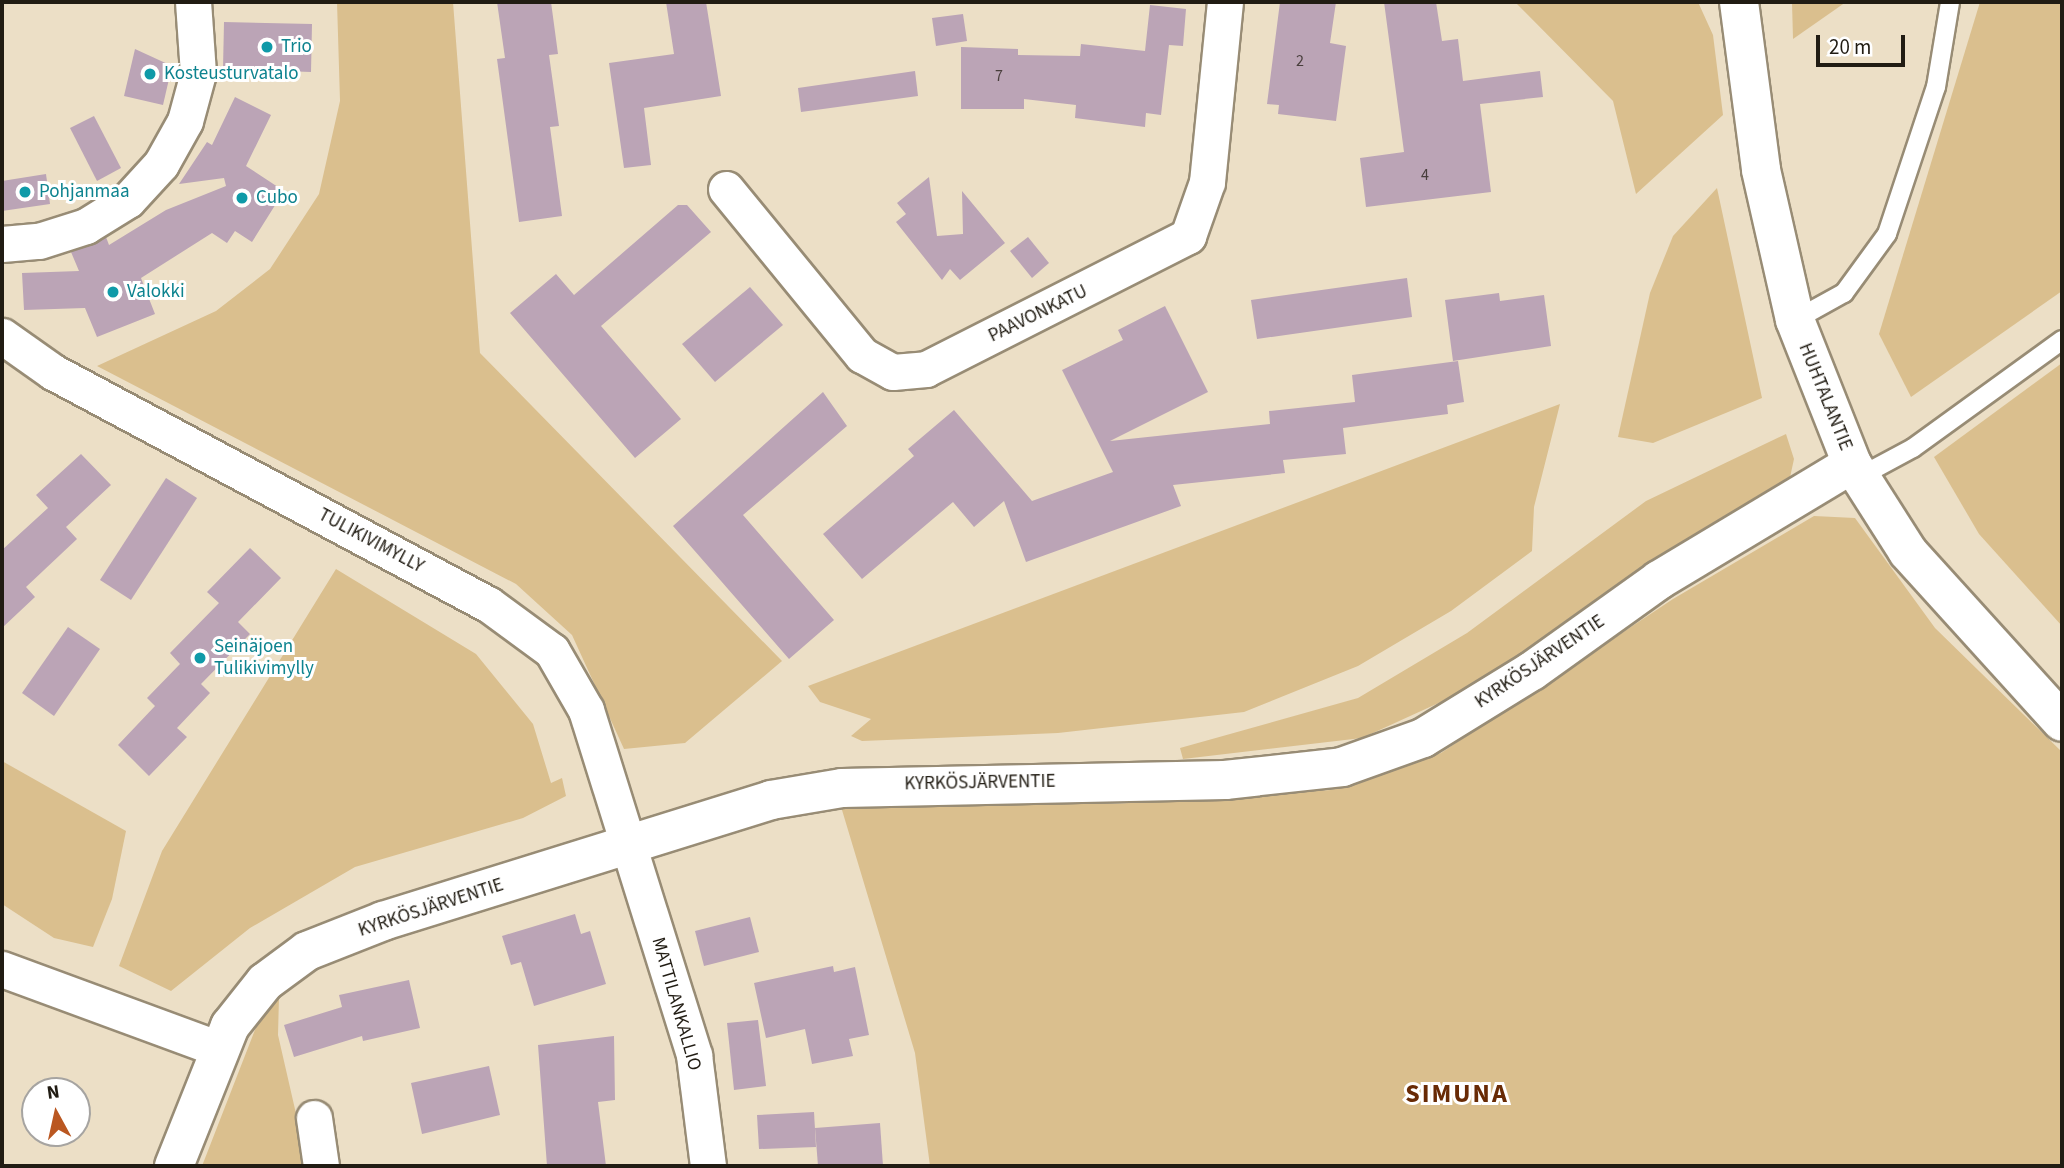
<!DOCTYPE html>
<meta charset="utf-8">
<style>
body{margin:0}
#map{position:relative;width:2064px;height:1168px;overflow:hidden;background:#ecdfc6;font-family:"Source Sans 3",sans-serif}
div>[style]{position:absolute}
.green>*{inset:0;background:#dabf8e}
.building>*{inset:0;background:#bba4b6}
.roads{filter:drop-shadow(2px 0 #988c75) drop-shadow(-2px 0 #988c75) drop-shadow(0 2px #988c75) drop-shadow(0 -2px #988c75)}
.lane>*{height:18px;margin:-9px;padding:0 9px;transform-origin:9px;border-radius:9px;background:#fff}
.street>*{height:35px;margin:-17.5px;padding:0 17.5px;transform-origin:17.5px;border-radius:17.5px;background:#fff}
.secondary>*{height:38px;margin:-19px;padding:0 19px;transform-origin:19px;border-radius:19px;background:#fff}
.dots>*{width:19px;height:19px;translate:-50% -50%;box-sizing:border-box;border:4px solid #fff;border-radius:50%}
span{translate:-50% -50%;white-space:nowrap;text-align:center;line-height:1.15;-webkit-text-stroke:6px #fff;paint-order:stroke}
.number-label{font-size:16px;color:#483e3c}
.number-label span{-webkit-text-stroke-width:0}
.culture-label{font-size:19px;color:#0d838f}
.left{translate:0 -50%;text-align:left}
.street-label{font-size:19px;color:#211c13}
.district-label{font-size:26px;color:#682a05;font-weight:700;letter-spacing:2px}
.frame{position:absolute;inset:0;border:4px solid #211c13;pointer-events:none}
.north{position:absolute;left:21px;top:1077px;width:70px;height:70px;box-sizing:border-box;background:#fff;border:2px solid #a6a4a1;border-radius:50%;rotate:352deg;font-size:19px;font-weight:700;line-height:28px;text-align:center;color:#211c13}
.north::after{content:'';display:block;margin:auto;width:24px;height:32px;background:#ba5721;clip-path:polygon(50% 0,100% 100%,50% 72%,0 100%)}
.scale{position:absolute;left:1816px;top:35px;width:89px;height:32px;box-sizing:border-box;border:4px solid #211c13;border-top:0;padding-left:9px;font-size:21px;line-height:24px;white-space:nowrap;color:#211c13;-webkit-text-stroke:5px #fff;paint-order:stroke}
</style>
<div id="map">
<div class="green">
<div style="clip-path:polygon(337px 2px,453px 2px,480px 353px,782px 661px,685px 743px,624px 749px,572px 635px,516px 584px,97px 366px,216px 311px,270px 269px,319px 194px,340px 101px)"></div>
<div style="clip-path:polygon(1515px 2px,1698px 2px,1713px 35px,1723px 115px,1636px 194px,1613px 101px)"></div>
<div style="clip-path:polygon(1792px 2px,1846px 2px,1793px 39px)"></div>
<div style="clip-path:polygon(1980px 2px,2062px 2px,2062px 291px,1911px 397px,1879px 334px)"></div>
<div style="clip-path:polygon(1717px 188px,1762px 398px,1653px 443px,1618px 437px,1650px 293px,1673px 236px)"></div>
<div style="clip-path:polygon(2062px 363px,2062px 626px,1979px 534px,1934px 457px)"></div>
<div style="clip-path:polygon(1560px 404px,1534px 507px,1532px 551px,1451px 611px,1358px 666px,1244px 712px,1058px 733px,862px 741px,851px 736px,871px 719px,820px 702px,808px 686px)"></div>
<div style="clip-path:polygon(1786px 434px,1794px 459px,1789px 482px,1656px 561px,1478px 685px,1362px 738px,1183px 759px,1180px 748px,1358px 698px,1467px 633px,1646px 501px)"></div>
<div style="clip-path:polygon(1814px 516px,1855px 518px,1935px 628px,2062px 752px,2062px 1166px,930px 1166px,915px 1053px,839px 800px,1114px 804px,1331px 790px,1441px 753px,1673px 599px)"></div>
<div style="clip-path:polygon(336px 569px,476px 654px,533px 724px,551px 783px,562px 778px,566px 796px,523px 818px,355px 867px,250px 928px,171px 991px,119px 966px,162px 851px)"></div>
<div style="clip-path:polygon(2px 761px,126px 831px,112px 899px,93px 947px,54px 938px,2px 904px)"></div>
<div style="clip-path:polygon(279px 997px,278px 1035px,308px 1166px,202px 1166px,260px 1017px)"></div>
</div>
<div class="building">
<div style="clip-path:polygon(497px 2px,551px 2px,558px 54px,549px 55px,559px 126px,550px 127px,562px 216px,519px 222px,497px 59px,505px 58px)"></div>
<div style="clip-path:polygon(666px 2px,706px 2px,721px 96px,644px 108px,651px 165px,624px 168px,609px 63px,674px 54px)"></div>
<div style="clip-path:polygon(1280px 2px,1336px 2px,1330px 43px,1346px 46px,1336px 121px,1278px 114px,1279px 105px,1267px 104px)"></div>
<div style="clip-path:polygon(1384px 2px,1436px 2px,1442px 41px,1458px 39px,1463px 81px,1540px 71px,1543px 97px,1480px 104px,1491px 192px,1366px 207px,1360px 158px,1404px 152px)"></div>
<div style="clip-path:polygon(1150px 5px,1186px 9px,1183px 46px,1169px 45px,1161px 115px,1146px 113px,1145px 127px,1075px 118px,1076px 105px,1024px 99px,1024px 109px,961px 109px,961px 47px,1018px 49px,1018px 55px,1080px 56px,1081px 44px,1145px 51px)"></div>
<div style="clip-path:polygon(963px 14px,967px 41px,936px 46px,932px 18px)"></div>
<div style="clip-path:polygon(224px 22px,312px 24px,311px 72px,223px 69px)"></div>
<div style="clip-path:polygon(135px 49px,172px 66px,163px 105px,124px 96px)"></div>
<div style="clip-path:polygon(915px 71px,918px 96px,801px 112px,798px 88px)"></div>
<div style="clip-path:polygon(235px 97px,271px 115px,246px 166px,284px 191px,252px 242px,235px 231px,227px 243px,212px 233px,141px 278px,155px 314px,97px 337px,85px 308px,24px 310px,22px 273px,79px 271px,71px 252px,106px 237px,109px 245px,166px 210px,226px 186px,224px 178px,179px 184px,207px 142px,212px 145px)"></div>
<div style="clip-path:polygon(94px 116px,121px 168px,97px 181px,70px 128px)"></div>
<div style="clip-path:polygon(46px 174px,50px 204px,2px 211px,2px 181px)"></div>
<div style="clip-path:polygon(929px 177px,937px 236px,963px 234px,962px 191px,1005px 243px,960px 280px,950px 269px,942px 280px,896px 222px,906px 214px,897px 203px)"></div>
<div style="clip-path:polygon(678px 205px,687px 205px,711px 232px,601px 326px,681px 419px,635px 458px,510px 313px,556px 274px,574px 295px)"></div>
<div style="clip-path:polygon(1028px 237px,1049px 263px,1032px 278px,1010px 251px)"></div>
<div style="clip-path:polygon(1407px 278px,1412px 317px,1257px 339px,1251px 300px)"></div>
<div style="clip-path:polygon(750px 287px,783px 325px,715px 382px,682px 344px)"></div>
<div style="clip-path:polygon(1499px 293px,1500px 301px,1544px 295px,1551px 346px,1453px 361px,1445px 300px)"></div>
<div style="clip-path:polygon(1165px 306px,1208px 392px,1110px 441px,1270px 424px,1269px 411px,1355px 402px,1352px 375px,1458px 361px,1464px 402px,1447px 405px,1448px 414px,1343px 428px,1346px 454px,1283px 460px,1285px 473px,1173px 485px,1181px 506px,1026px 562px,1004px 501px,974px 527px,953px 502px,862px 579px,823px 534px,914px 456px,908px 449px,954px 410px,1032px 501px,1113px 472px,1062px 370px,1123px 340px,1118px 330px)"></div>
<div style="clip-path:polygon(823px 392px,847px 426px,743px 515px,834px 620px,789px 659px,673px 526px)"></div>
<div style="clip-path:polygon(81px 454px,111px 485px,66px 527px,77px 539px,26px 587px,35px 597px,2px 628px,2px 550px,48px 508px,36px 495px)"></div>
<div style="clip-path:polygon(166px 478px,197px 498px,131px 600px,100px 580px)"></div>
<div style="clip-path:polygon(250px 548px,281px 578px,238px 622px,250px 634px,201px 684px,210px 693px,177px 728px,187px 737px,149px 776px,118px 745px,155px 706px,147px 698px,180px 664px,170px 653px,219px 603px,207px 592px)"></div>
<div style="clip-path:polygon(68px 627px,100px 649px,54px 716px,22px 693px)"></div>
<div style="clip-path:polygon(575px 914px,581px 934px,590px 931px,606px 984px,534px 1006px,521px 962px,511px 965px,502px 936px)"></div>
<div style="clip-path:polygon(750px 917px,759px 952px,704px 966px,695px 931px)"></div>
<div style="clip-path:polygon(833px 966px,834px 972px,855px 967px,869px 1035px,849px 1039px,853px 1056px,812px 1064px,805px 1029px,766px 1038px,754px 983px)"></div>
<div style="clip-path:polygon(409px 980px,420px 1028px,363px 1041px,362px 1036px,294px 1057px,284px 1025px,342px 1007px,339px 995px)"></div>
<div style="clip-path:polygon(758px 1020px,766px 1086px,734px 1090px,727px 1023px)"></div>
<div style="clip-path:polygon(614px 1036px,615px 1100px,598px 1102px,606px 1166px,547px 1166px,538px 1045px)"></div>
<div style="clip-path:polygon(489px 1066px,500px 1115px,422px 1134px,411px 1083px)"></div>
<div style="clip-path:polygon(814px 1112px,816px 1147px,759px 1149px,757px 1115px)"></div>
<div style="clip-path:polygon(880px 1123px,883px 1166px,818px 1166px,815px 1128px)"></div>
</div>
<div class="roads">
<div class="lane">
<div style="left:1795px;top:320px;width:56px;rotate:-28.9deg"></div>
<div style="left:1844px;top:293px;width:73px;rotate:-53.9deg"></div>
<div style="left:1887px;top:234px;width:155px;rotate:-71.6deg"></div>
<div style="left:1936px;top:87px;width:86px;rotate:-80.6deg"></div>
<div style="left:1859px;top:477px;width:61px;rotate:-28.2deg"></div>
<div style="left:1913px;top:448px;width:184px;rotate:-35.9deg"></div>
</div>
<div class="street">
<div style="left:726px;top:189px;width:215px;rotate:50.7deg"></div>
<div style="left:862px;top:355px;width:35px;rotate:29deg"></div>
<div style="left:893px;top:372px;width:33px;rotate:-5deg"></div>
<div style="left:926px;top:369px;width:294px;rotate:-26.9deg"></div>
<div style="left:1188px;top:236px;width:57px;rotate:-70.6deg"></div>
<div style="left:1207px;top:182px;width:181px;rotate:-84.3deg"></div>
<div style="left:2px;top:244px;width:37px;rotate:-5deg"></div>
<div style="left:39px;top:241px;width:49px;rotate:-17.7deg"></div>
<div style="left:86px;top:226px;width:49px;rotate:-31.8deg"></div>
<div style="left:128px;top:200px;width:49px;rotate:-47.5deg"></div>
<div style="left:161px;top:164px;width:49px;rotate:-60.8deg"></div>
<div style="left:185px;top:121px;width:50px;rotate:-74.8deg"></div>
<div style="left:198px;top:73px;width:71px;rotate:-94deg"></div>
<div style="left:2px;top:336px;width:62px;rotate:35.2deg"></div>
<div style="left:53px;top:372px;width:493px;rotate:28.1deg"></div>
<div style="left:488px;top:604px;width:79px;rotate:36.3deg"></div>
<div style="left:552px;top:651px;width:68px;rotate:60deg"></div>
<div style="left:586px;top:710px;width:362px;rotate:72.6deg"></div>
<div style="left:694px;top:1055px;width:112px;rotate:82.8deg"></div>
<div style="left:2px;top:969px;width:231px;rotate:20.2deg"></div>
<div style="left:314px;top:1118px;width:49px;rotate:81.7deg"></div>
</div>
<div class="secondary">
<div style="left:1739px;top:2px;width:169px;rotate:82.5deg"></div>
<div style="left:1761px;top:170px;width:154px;rotate:77.2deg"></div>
<div style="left:1795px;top:320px;width:155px;rotate:68.4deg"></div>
<div style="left:1852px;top:464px;width:104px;rotate:57.5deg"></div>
<div style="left:1908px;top:552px;width:229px;rotate:47.8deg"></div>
<div style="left:174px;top:1166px;width:151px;rotate:-68.2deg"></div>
<div style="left:230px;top:1026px;width:56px;rotate:-51.5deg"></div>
<div style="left:265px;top:982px;width:52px;rotate:-36.4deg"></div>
<div style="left:307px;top:951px;width:82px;rotate:-21.5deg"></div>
<div style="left:383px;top:921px;width:406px;rotate:-17.3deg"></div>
<div style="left:771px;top:800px;width:72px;rotate:-9.6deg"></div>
<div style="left:842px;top:788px;width:383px;rotate:-1.2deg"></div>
<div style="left:1225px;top:780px;width:118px;rotate:-6.3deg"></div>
<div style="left:1342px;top:767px;width:86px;rotate:-19.7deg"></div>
<div style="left:1423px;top:738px;width:128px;rotate:-31.6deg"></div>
<div style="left:1532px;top:671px;width:156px;rotate:-35.6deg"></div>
<div style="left:1659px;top:580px;width:225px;rotate:-31deg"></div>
</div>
</div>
<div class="dots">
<div style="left:267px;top:47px;background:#0f9aa8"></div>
<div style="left:150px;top:74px;background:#0f9aa8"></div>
<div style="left:25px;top:192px;background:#0f9aa8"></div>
<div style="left:242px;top:198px;background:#0f9aa8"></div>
<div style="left:113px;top:292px;background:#0f9aa8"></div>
<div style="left:200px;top:658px;background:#0f9aa8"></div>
</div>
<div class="number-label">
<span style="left:1300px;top:61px">2</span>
<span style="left:999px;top:76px">7</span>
<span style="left:1425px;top:175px">4</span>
</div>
<div class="culture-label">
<span class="left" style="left:281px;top:47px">Trio</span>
<span class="left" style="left:164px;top:74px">Kosteusturvatalo</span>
<span class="left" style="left:39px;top:192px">Pohjanmaa</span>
<span class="left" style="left:256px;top:198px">Cubo</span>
<span class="left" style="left:127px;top:292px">Valokki</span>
<span class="left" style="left:214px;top:658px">Seinäjoen<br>Tulikivimylly</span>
</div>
<div class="street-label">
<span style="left:1038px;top:314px;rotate:-26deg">PAAVONKATU</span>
<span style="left:1825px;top:397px;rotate:68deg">HUHTALANTIE</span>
<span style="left:371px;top:541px;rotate:28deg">TULIKIVIMYLLY</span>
<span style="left:1540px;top:662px;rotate:-34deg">KYRKÖSJÄRVENTIE</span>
<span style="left:980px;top:783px;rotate:-1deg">KYRKÖSJÄRVENTIE</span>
<span style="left:431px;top:908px;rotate:-18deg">KYRKÖSJÄRVENTIE</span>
<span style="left:676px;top:1004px;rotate:74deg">MATTILANKALLIO</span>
</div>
<div class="district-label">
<span style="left:1457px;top:1094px">SIMUNA</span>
</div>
<div class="frame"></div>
<div class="north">N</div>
<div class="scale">20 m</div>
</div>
